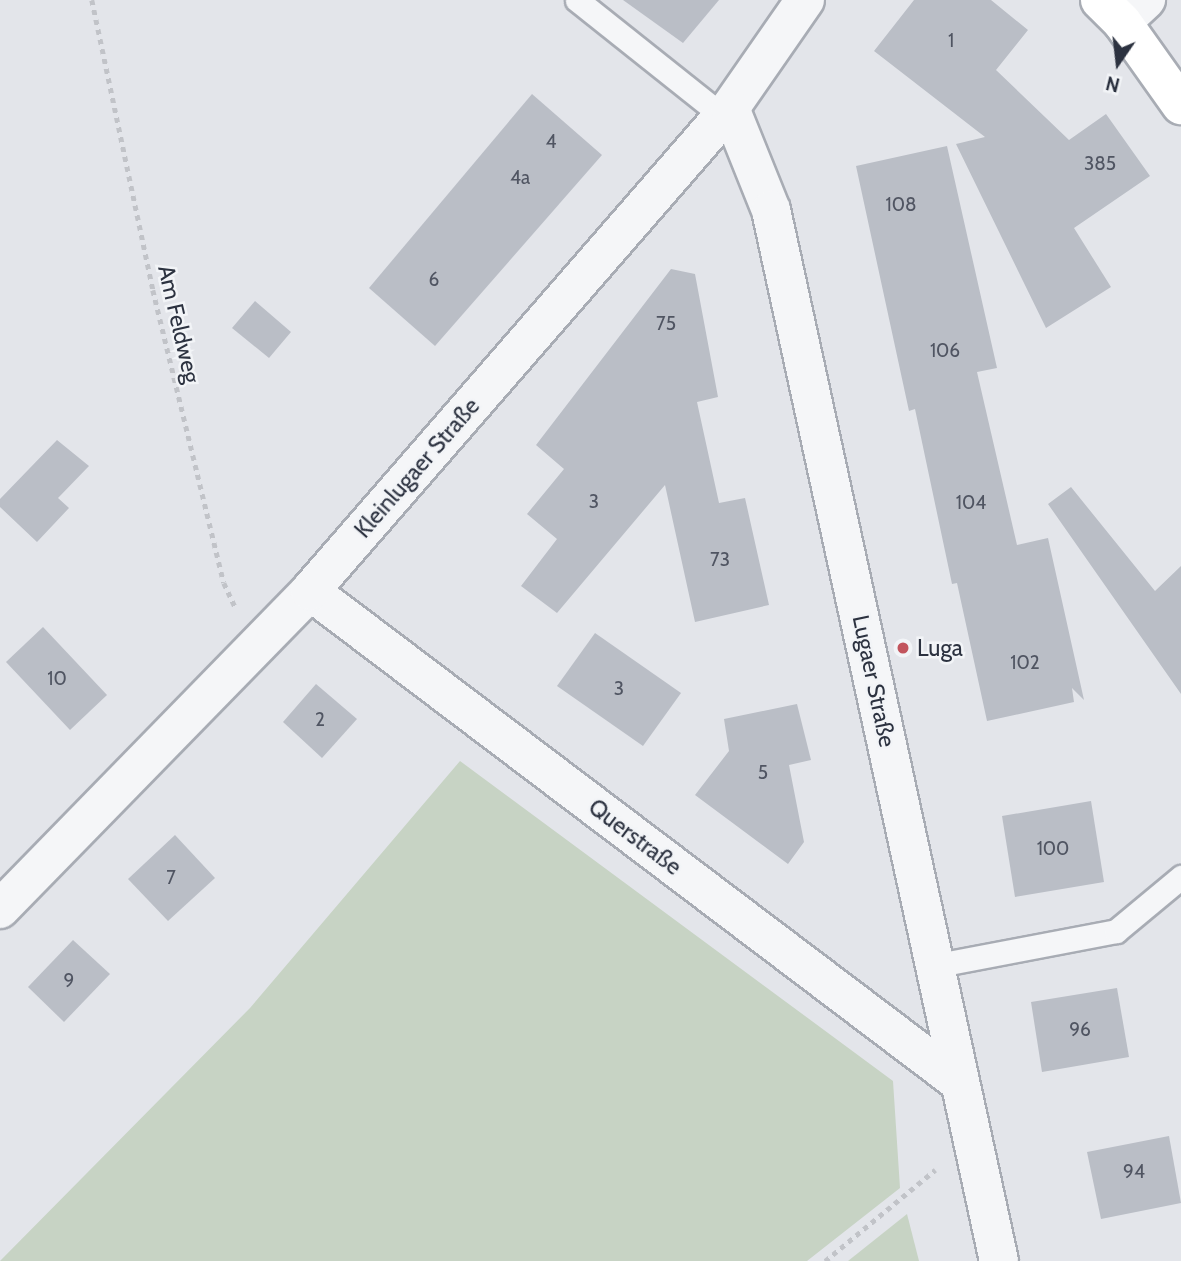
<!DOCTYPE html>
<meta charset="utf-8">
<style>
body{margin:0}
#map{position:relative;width:1181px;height:1261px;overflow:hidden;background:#e3e5ea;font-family:Cabin,sans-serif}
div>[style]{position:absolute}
.green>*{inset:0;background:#c7d3c4}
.building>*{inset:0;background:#babec6}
.path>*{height:4.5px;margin-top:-2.25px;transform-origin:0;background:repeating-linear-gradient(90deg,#c1c3c8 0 5px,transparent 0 10px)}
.roads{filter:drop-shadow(2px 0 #a8acb4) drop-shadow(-2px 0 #a8acb4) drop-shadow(0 2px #a8acb4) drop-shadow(0 -2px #a8acb4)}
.service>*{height:23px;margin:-11.5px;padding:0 11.5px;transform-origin:11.5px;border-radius:11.5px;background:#f5f6f8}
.minor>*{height:38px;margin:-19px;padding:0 19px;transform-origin:19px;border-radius:19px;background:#f5f6f8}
.tertiary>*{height:38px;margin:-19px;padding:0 19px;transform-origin:19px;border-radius:19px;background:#f5f6f8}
.secondary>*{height:38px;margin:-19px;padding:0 19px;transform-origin:19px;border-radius:19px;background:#fff}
.dots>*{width:19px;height:19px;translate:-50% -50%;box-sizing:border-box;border:4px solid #f2f4f7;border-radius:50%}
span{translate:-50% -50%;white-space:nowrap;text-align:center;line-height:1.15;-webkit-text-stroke:5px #f2f4f7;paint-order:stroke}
.number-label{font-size:19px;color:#505562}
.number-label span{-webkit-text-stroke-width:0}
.street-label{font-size:23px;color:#2c3240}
.poi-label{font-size:23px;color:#2c3240}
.left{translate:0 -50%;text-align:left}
.north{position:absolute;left:1083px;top:28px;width:70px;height:70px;-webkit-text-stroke:5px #f2f4f7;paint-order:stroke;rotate:194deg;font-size:19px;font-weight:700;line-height:28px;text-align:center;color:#2c3240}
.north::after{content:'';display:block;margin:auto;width:24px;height:32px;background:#2c3240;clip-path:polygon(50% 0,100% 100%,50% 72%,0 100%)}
</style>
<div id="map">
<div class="green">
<div style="clip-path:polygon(460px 761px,893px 1081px,900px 1188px,807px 1261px,0 1261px,250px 1008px)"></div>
<div style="clip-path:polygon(907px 1214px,919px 1261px,848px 1261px)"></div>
</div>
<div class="building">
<div style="clip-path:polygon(623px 0,719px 0,683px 43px)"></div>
<div style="clip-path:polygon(914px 0,991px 0,1028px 30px,996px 70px,1069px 140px,1106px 114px,1150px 176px,1074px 228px,1111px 287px,1046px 328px,956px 144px,985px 137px,874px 51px)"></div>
<div style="clip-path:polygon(532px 94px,602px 155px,435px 346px,369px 288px)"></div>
<div style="clip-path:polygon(947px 146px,997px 368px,977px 372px,1017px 545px,1048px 538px,1084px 700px,1072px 688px,1074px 702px,987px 721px,957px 583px,952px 584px,915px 409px,909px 411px,856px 166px)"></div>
<div style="clip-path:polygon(671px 269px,695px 274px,718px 397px,697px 402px,719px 503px,745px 498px,769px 605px,695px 622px,665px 485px,557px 613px,521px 586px,557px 539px,527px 514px,564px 469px,536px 445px)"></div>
<div style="clip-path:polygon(255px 301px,291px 332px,269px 358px,232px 328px)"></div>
<div style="clip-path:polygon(57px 440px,89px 466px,58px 498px,69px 508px,37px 542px,0 507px,0 499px)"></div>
<div style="clip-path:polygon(1071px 487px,1155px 591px,1181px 566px,1181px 694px,1048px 504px)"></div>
<div style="clip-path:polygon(43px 627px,107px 695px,70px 730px,6px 662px)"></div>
<div style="clip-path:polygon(595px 633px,681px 693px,643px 746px,557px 686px)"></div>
<div style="clip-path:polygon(316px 684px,357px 719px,322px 758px,283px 722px)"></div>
<div style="clip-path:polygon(797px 704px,811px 760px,789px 765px,804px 842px,788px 864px,695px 795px,729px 751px,724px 719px)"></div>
<div style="clip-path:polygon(1091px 801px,1104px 882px,1015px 897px,1002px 816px)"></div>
<div style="clip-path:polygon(175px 835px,215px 878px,168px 921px,128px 879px)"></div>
<div style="clip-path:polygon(73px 940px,110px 974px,64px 1022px,28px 987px)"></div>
<div style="clip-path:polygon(1117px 988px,1129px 1057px,1042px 1072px,1031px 1002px)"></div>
<div style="clip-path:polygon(1169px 1136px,1181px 1203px,1101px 1219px,1087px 1152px)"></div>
</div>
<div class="path">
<div style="left:92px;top:0;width:296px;rotate:78.1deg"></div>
<div style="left:153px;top:290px;width:301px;rotate:76.4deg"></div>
<div style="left:224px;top:583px;width:26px;rotate:65deg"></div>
<div style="left:825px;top:1261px;width:143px;rotate:-39.6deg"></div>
</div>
<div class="roads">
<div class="service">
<div style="left:577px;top:0;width:186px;rotate:38.5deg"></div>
<div style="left:933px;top:966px;width:186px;rotate:-10.8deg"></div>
<div style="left:1116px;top:931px;width:85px;rotate:-39.7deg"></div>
</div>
<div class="minor">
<div style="left:1122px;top:22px;width:33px;rotate:-43deg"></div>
<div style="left:310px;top:591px;width:814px;rotate:37.11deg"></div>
<div style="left:0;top:909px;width:444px;rotate:-45.7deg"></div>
<div style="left:310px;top:591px;width:640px;rotate:-48.99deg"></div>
</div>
<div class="tertiary">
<div style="left:805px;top:0;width:131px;rotate:124.8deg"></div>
<div style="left:730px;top:108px;width:110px;rotate:68.1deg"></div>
<div style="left:771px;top:210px;width:1075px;rotate:77.76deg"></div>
</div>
<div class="secondary">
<div style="left:1100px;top:0;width:31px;rotate:45deg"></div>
<div style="left:1122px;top:22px;width:102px;rotate:54.6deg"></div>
</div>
</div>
<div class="dots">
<div style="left:903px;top:648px;background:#c2545d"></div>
</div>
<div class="number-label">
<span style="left:951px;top:41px">1</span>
<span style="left:551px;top:142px">4</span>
<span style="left:1100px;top:164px">385</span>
<span style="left:520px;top:178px">4a</span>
<span style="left:901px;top:205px">108</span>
<span style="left:434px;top:280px">6</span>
<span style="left:666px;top:324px">75</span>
<span style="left:945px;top:351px">106</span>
<span style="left:594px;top:502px">3</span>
<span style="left:971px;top:503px">104</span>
<span style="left:720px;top:560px">73</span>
<span style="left:1025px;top:663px">102</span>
<span style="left:57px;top:679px">10</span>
<span style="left:619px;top:689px">3</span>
<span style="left:320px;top:720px">2</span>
<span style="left:763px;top:773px">5</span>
<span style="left:1053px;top:849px">100</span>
<span style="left:171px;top:878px">7</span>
<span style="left:69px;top:981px">9</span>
<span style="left:1080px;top:1030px">96</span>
<span style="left:1134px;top:1172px">94</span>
</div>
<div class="street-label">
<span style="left:179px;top:324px;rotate:77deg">Am Feldweg</span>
<span style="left:417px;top:468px;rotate:-49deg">Kleinlugaer Straße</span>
<span style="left:874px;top:681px;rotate:78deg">Lugaer Straße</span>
<span style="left:635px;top:837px;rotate:37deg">Querstraße</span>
</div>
<div class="poi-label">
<span class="left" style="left:917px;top:648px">Luga</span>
</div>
<div class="north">N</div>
</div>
